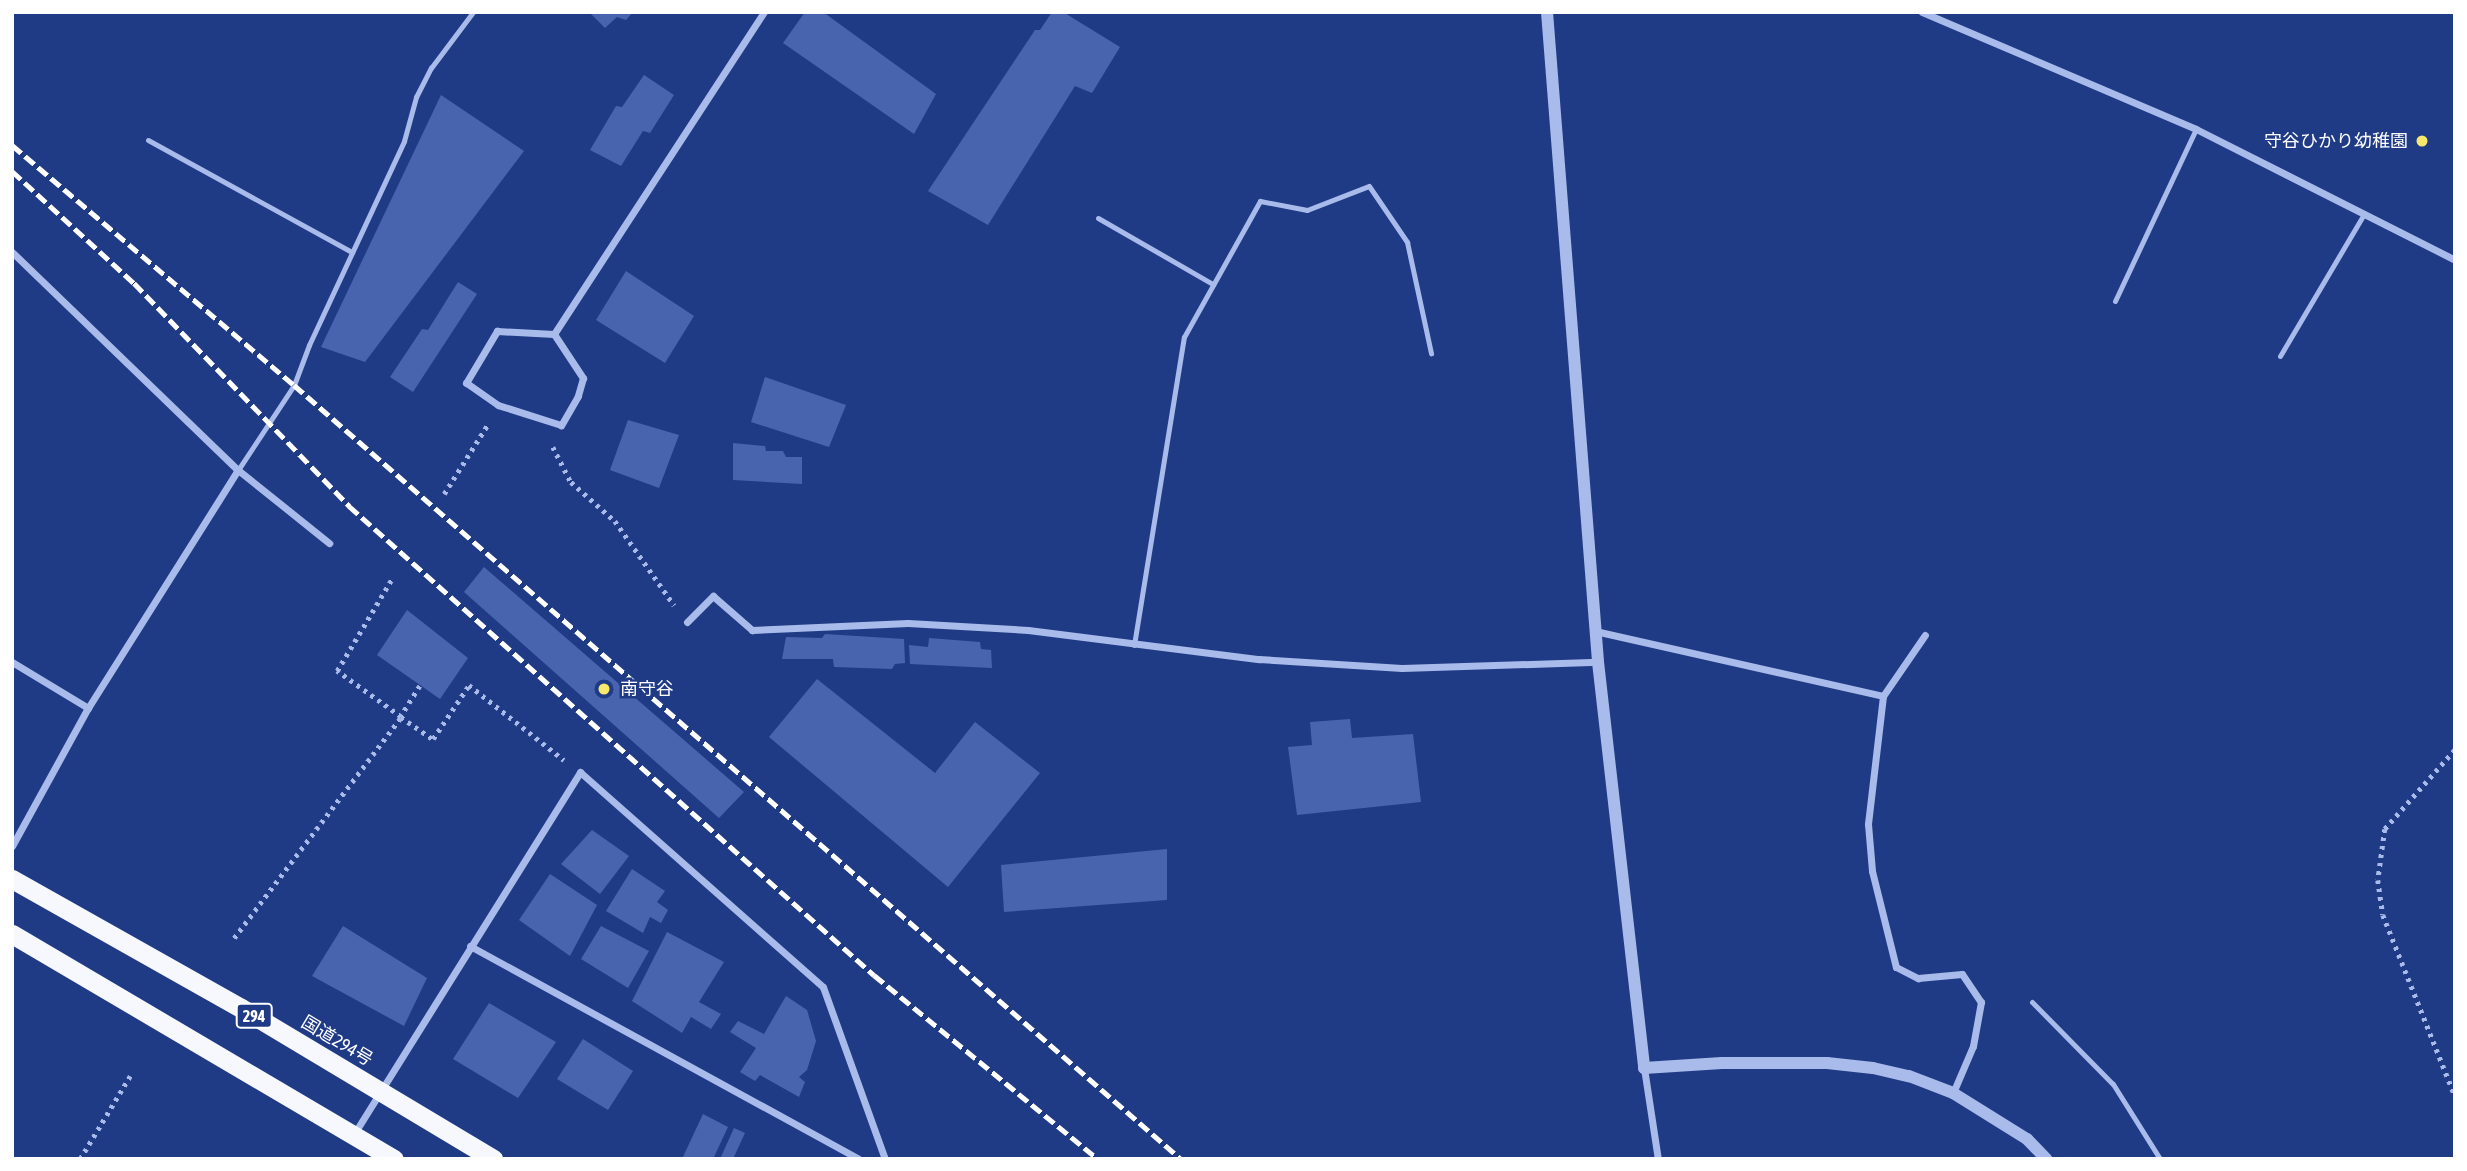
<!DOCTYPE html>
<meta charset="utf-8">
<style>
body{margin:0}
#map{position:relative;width:2467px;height:1171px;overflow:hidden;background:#203b86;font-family:"Asap Condensed","Noto Sans JP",sans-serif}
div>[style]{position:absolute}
.building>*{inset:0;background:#4864af}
.path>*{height:4.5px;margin-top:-2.25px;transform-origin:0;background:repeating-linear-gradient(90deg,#a9bbea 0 3.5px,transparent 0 8.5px)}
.service>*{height:5px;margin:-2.5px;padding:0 2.5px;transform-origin:2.5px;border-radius:2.5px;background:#a9bbea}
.minor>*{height:7px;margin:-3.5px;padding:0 3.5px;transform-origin:3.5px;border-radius:3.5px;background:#a9bbea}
.tertiary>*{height:12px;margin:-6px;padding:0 6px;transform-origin:6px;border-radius:6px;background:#a9bbea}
.trunk>*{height:19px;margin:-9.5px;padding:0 9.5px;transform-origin:9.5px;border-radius:9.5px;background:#f6f8fe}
.rail>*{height:5px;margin-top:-2.5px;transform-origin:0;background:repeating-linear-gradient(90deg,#fff 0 12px,transparent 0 17px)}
.dots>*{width:19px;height:19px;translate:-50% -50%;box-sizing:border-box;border:4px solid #203b86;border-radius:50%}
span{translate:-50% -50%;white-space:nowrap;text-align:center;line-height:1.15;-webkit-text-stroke:5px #203b86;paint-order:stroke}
.shield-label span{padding:2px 5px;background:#203b86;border:2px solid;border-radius:5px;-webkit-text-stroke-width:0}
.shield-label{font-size:16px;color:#fff;font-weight:700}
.poi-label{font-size:18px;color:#fff}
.right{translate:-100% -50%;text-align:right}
.left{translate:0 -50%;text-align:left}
.street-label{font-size:18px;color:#fff}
.frame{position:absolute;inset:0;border:14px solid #fff;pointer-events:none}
</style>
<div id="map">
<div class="building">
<div style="clip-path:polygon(589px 12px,633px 12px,626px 20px,617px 17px,605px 28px)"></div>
<div style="clip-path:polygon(805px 12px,823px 12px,936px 94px,914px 134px,783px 43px)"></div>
<div style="clip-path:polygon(1052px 12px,1063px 12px,1120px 47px,1092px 93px,1075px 86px,988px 225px,928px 191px,1035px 30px,1040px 30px)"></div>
<div style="clip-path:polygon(644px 75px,674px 95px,650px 133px,643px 131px,621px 166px,590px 150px,616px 106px,622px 107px)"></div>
<div style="clip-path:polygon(441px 95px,524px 151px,365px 362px,321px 347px)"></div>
<div style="clip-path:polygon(626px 271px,694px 316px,665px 363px,596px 320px)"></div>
<div style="clip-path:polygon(458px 282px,477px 294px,413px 392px,390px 377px,422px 329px,428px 330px)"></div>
<div style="clip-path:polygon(765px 377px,846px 405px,829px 447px,751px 422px)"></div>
<div style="clip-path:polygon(628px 420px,679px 435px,659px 488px,610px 470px)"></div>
<div style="clip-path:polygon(733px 443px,765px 446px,766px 451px,783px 451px,786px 457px,802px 457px,802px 484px,733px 480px)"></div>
<div style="clip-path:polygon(484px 567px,744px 792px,719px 818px,464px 592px)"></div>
<div style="clip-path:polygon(407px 610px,468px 658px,440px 699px,377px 655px)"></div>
<div style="clip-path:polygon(825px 634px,904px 639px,905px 663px,895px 664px,892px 669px,834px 667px,833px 659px,782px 659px,786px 637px,822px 638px)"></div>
<div style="clip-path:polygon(929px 638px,980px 642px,981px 649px,991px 650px,992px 668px,910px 664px,909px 645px,928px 647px)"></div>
<div style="clip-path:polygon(817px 679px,935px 773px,975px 722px,1040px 773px,948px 887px,769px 737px)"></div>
<div style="clip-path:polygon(1350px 719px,1352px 738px,1413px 734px,1421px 802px,1297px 815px,1288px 747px,1312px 745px,1310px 722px)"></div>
<div style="clip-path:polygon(592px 830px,629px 856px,600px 894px,561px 864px)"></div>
<div style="clip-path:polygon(1167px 849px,1167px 900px,1004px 912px,1001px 865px)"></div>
<div style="clip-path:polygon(632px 869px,665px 891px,657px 902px,668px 910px,661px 923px,650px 917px,643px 933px,606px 911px)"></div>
<div style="clip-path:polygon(550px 874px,597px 905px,570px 956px,519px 920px)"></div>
<div style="clip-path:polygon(343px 926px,427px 978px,404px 1026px,312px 976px)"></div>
<div style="clip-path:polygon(601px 926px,649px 951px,628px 988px,581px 959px)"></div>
<div style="clip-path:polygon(667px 932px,724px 962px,699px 1002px,721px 1014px,711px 1029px,691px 1017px,682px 1033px,632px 1001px)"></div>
<div style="clip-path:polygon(786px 996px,807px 1010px,816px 1041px,807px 1070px,799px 1077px,805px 1082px,799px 1097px,760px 1075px,755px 1081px,740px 1072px,756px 1048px,730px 1032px,738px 1021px,764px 1034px)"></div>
<div style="clip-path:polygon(489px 1003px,556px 1042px,518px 1098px,453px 1059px)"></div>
<div style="clip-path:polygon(583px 1039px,633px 1071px,608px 1110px,557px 1079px)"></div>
<div style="clip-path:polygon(703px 1114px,728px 1127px,713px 1159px,682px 1159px)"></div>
<div style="clip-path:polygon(734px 1128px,745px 1133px,733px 1159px,720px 1159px)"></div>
</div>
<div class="path">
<div style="left:553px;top:447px;width:39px;rotate:63deg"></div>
<div style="left:571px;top:482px;width:59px;rotate:41.6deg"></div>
<div style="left:615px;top:521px;width:103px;rotate:54.9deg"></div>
<div style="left:444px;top:494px;width:83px;rotate:-57.8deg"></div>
<div style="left:420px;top:686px;width:36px;rotate:122deg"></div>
<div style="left:401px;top:717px;width:39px;rotate:35deg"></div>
<div style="left:433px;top:739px;width:65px;rotate:-56.3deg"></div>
<div style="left:469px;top:685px;width:121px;rotate:38.3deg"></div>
<div style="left:2455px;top:750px;width:106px;rotate:131.5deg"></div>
<div style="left:2385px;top:829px;width:51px;rotate:97.8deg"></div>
<div style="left:2378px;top:880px;width:35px;rotate:82deg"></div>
<div style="left:2383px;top:915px;width:195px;rotate:68.3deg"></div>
<div style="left:234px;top:938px;width:277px;rotate:-52.9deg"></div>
<div style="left:401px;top:717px;width:79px;rotate:-144.3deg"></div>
<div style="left:337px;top:671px;width:109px;rotate:-59.2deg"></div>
<div style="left:80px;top:1159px;width:97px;rotate:-58.9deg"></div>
</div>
<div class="service">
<div style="left:148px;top:140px;width:233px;rotate:28.8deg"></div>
<div style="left:1098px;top:218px;width:133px;rotate:29.9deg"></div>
<div style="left:2115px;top:301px;width:190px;rotate:-64.8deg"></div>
<div style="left:2280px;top:356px;width:165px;rotate:-59.4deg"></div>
<div style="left:238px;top:470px;width:102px;rotate:-56.6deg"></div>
<div style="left:294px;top:385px;width:43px;rotate:-69.4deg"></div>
<div style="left:309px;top:345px;width:225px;rotate:-65deg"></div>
<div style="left:404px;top:141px;width:46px;rotate:-74.7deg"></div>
<div style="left:416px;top:97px;width:33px;rotate:-63deg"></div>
<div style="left:431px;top:68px;width:70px;rotate:-53.1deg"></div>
<div style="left:1134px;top:645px;width:312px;rotate:-80.8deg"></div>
<div style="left:1184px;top:337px;width:156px;rotate:-60.8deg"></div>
<div style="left:1260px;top:201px;width:48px;rotate:10.8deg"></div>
<div style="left:1307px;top:210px;width:66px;rotate:-21.2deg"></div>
<div style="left:1369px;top:186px;width:68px;rotate:55.8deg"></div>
<div style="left:1407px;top:242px;width:114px;rotate:77.8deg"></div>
<div style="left:2032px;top:1002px;width:115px;rotate:45.4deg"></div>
<div style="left:2113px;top:1084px;width:89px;rotate:57.9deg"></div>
</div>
<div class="minor">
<div style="left:1922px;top:12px;width:298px;rotate:23.1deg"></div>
<div style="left:2196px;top:129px;width:290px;rotate:26.8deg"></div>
<div style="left:12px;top:252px;width:314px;rotate:44deg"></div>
<div style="left:238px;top:470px;width:117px;rotate:38.7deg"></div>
<div style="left:497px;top:331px;width:57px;rotate:3deg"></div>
<div style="left:554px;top:334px;width:53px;rotate:56.6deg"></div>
<div style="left:583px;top:378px;width:19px;rotate:106deg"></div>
<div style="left:578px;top:396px;width:34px;rotate:120deg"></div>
<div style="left:561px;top:425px;width:66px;rotate:-162.4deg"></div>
<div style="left:498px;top:405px;width:39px;rotate:-145deg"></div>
<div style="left:466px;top:383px;width:61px;rotate:-59.2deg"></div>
<div style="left:554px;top:334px;width:384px;rotate:-56.9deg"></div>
<div style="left:687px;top:622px;width:37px;rotate:-45deg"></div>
<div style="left:713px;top:596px;width:52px;rotate:41.1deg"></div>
<div style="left:752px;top:630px;width:156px;rotate:-2.6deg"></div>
<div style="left:908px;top:623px;width:120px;rotate:3.3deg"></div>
<div style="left:1028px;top:630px;width:233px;rotate:7.2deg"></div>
<div style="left:1259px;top:659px;width:143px;rotate:3.6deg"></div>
<div style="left:1402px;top:668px;width:196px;rotate:-1.8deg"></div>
<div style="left:1595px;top:631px;width:295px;rotate:12.7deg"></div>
<div style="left:1883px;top:696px;width:74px;rotate:-55.5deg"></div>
<div style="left:12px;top:662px;width:89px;rotate:31.2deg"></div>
<div style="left:1883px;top:696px;width:129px;rotate:96.7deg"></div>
<div style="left:1868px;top:824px;width:47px;rotate:85.1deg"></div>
<div style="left:1872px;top:871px;width:99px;rotate:76deg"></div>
<div style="left:1896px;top:967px;width:25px;rotate:27deg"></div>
<div style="left:1918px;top:978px;width:44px;rotate:-5.2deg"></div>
<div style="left:1962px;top:974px;width:34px;rotate:56deg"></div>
<div style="left:1981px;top:1002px;width:45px;rotate:100.3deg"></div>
<div style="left:1973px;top:1046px;width:51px;rotate:113.1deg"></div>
<div style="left:12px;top:846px;width:158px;rotate:-61.2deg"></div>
<div style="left:88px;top:708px;width:281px;rotate:-57.8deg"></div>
<div style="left:470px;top:946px;width:443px;rotate:28.7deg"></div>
<div style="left:1644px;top:1068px;width:92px;rotate:81.3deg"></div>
<div style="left:354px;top:1134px;width:427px;rotate:-58deg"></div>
<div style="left:580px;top:772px;width:324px;rotate:41.5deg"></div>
<div style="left:823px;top:987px;width:183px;rotate:70.2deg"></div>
</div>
<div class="tertiary">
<div style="left:1547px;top:12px;width:652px;rotate:85.51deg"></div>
<div style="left:1598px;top:662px;width:409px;rotate:83.5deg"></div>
<div style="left:1644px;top:1068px;width:78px;rotate:-3.7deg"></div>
<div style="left:1722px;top:1063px;width:105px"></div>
<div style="left:1827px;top:1063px;width:46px;rotate:6.2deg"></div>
<div style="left:1873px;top:1068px;width:37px;rotate:13deg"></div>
<div style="left:1909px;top:1076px;width:47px;rotate:21.1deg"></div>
<div style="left:1953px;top:1093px;width:87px;rotate:31.9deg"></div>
<div style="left:2027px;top:1139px;width:28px;rotate:46deg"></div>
</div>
<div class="trunk">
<div style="left:12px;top:879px;width:263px;rotate:29.4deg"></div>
<div style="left:241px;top:1008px;width:294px;rotate:30.9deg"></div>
<div style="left:12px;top:934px;width:443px;rotate:30.5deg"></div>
</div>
<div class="rail">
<div style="left:12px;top:145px;width:370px;rotate:40.4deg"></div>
<div style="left:294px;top:385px;width:1177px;rotate:41.11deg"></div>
<div style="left:12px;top:171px;width:166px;rotate:42.6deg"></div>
<div style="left:134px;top:283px;width:310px;rotate:46deg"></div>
<div style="left:349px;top:506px;width:704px;rotate:41.78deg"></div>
<div style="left:874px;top:975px;width:290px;rotate:39.4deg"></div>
</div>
<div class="dots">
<div style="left:2422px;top:141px;background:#f7e76a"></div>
<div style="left:604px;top:689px;background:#f7e76a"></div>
</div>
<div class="shield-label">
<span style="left:254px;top:1016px">294</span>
</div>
<div class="poi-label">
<span class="right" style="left:2408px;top:141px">守谷ひかり幼稚園</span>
<span class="left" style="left:620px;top:689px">南守谷</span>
</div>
<div class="street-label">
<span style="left:337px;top:1041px;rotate:31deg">国道294号</span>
</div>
<div class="frame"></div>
</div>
